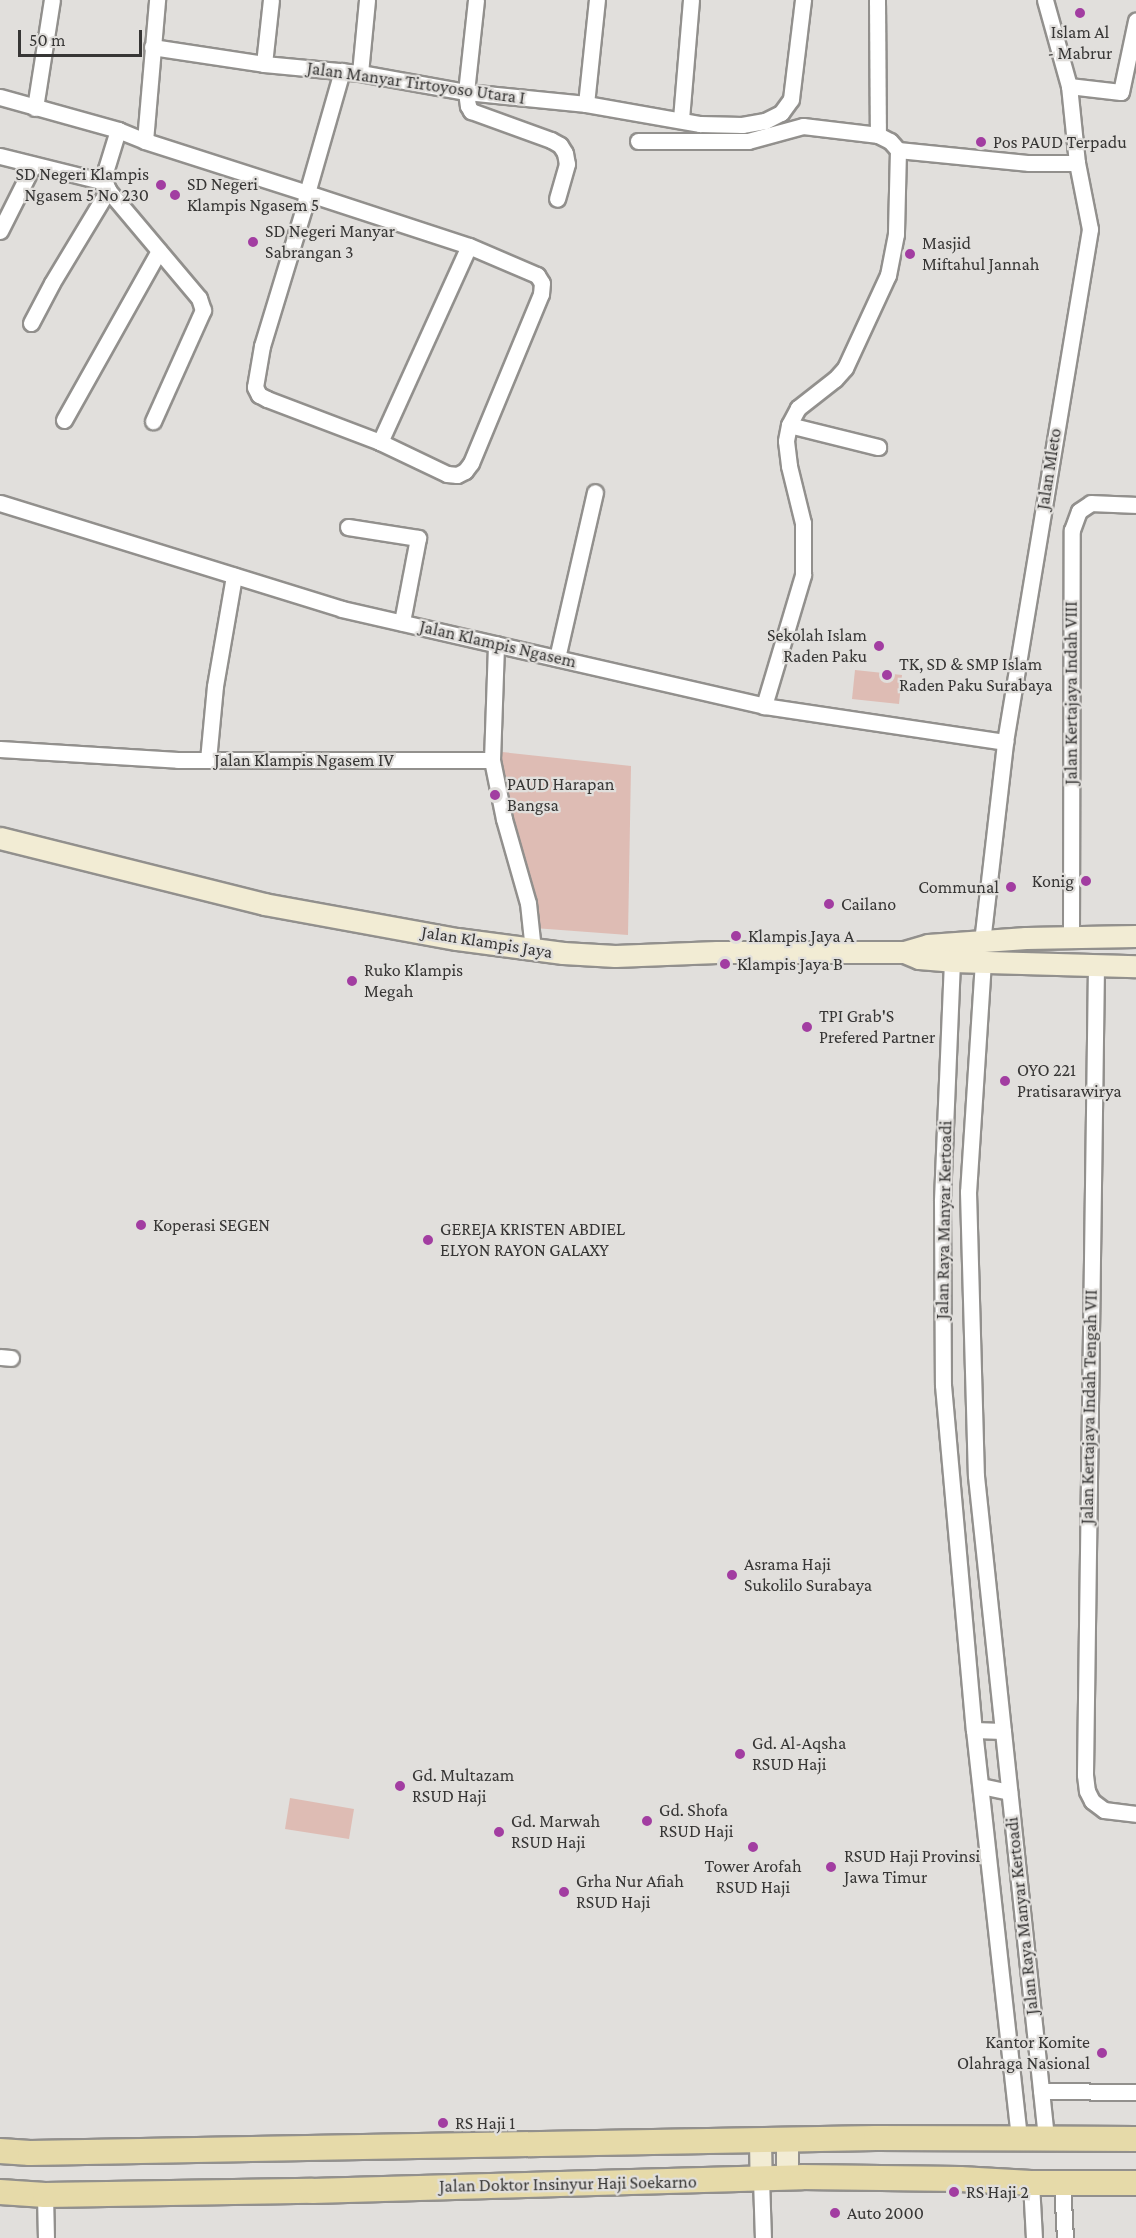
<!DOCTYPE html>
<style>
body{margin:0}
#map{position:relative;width:1136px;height:2238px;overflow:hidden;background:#e1dfdc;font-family:"Crimson Pro",serif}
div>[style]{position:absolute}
.green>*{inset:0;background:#debcb4}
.roads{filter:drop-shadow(2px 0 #92908d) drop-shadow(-2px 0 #92908d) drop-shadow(0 2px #92908d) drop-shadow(0 -2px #92908d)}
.street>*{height:15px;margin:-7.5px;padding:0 7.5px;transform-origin:7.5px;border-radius:7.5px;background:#fff}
.secondary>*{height:21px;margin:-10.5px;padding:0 10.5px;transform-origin:10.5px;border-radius:10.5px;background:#f2ecd4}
.primary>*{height:24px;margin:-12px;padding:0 12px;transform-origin:12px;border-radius:12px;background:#e6daa9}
.dots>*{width:16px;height:16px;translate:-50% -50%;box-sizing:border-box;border:3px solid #e1dfdc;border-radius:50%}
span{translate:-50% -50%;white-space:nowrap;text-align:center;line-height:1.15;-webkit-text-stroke:4.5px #e1dfdc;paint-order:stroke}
.poi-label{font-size:18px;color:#373635}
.left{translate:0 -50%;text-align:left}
.right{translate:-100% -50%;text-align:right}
.street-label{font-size:18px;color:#373635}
.scale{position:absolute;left:18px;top:30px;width:124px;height:27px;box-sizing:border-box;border:3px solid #373635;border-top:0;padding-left:8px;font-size:18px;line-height:21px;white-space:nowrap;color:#373635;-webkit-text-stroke:4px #e1dfdc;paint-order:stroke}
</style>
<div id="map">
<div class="green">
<div style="clip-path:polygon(855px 670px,902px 675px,899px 704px,852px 699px)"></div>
<div style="clip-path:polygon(502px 752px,631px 766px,628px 935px,534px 928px,499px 768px)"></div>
<div style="clip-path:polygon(290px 1798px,354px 1809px,349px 1839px,285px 1829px)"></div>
</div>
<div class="roads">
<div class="street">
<div style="left:476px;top:0;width:93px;rotate:96.2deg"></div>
<div style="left:466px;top:92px;width:14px;rotate:82deg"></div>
<div style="left:468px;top:106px;width:6px;rotate:59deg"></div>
<div style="left:471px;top:111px;width:85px;rotate:19.9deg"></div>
<div style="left:551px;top:140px;width:10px;rotate:29deg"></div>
<div style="left:560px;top:145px;width:9px;rotate:58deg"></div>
<div style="left:565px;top:153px;width:11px;rotate:80deg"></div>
<div style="left:567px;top:164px;width:36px;rotate:106deg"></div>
<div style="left:877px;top:0;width:135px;rotate:89.6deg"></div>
<div style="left:152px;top:47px;width:113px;rotate:8.6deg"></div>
<div style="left:264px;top:64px;width:96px;rotate:5.4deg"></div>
<div style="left:360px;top:73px;width:108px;rotate:10.2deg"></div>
<div style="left:466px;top:92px;width:121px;rotate:5.7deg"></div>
<div style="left:586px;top:104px;width:116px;rotate:10deg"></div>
<div style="left:700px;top:124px;width:42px;rotate:1.4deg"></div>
<div style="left:742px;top:125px;width:23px;rotate:-10deg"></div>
<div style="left:765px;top:121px;width:18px;rotate:-27deg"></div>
<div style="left:781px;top:113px;width:17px;rotate:-54deg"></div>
<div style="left:791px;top:99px;width:100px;rotate:-83.1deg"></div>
<div style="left:264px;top:64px;width:64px;rotate:-83.8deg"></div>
<div style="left:360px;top:73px;width:73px;rotate:-84.5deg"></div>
<div style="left:1069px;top:86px;width:52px;rotate:6.6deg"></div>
<div style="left:1121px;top:92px;width:73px;rotate:-78.1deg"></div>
<div style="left:0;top:97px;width:123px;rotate:15.6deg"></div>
<div style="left:118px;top:130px;width:29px;rotate:22deg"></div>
<div style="left:145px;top:141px;width:170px;rotate:17.8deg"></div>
<div style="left:307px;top:193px;width:170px;rotate:18.1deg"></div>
<div style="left:469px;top:246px;width:74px;rotate:23.1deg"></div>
<div style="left:537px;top:275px;width:9px;rotate:58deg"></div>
<div style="left:542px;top:283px;width:11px;rotate:95deg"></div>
<div style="left:541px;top:294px;width:183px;rotate:112.5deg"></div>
<div style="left:471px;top:463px;width:10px;rotate:127deg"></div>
<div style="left:465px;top:471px;width:9px;rotate:153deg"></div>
<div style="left:457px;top:475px;width:10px;rotate:-174deg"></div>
<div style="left:447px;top:474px;width:74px;rotate:-154.5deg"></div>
<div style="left:380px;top:442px;width:121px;rotate:-159.2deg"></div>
<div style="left:267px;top:399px;width:9px;rotate:-153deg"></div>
<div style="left:259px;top:395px;width:9px;rotate:-117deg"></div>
<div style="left:255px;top:387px;width:42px;rotate:-80.3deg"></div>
<div style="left:262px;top:346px;width:144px;rotate:-73.1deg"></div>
<div style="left:304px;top:208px;width:15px;rotate:-79deg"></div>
<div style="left:307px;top:193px;width:127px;rotate:-74deg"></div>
<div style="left:586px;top:104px;width:105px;rotate:-84deg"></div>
<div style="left:35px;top:108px;width:109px;rotate:-81.1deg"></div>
<div style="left:681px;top:119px;width:119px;rotate:-85.2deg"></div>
<div style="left:118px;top:130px;width:41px;rotate:107.1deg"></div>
<div style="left:106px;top:169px;width:13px;rotate:94deg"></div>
<div style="left:105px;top:182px;width:9px;rotate:69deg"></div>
<div style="left:108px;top:190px;width:141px;rotate:49.9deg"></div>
<div style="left:199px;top:298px;width:13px;rotate:72deg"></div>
<div style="left:203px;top:310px;width:122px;rotate:114.2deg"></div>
<div style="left:145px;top:141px;width:142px;rotate:-85.1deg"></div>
<div style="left:638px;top:141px;width:110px"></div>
<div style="left:748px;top:141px;width:57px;rotate:-15.3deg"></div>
<div style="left:803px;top:126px;width:76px;rotate:6.8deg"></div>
<div style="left:878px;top:135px;width:13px;rotate:27deg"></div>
<div style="left:890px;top:141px;width:12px;rotate:48deg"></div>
<div style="left:898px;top:150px;width:84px;rotate:91.4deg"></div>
<div style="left:896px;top:234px;width:42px;rotate:101deg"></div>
<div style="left:888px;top:275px;width:102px;rotate:114.8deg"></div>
<div style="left:845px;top:368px;width:15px;rotate:132deg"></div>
<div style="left:835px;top:379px;width:47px;rotate:141.9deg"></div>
<div style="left:798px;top:408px;width:19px;rotate:118deg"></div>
<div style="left:789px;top:425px;width:16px;rotate:101deg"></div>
<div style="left:786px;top:441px;width:25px;rotate:83deg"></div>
<div style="left:789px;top:466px;width:59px;rotate:76.2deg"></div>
<div style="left:803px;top:523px;width:52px;rotate:90deg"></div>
<div style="left:803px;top:575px;width:137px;rotate:106.6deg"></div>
<div style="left:898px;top:150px;width:132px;rotate:5.7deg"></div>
<div style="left:1029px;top:163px;width:48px"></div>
<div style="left:0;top:156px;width:108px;rotate:13.9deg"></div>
<div style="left:0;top:231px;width:74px;rotate:-63.4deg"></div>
<div style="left:31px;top:323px;width:45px;rotate:-62.3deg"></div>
<div style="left:52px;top:283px;width:109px;rotate:-58.9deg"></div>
<div style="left:64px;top:420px;width:194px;rotate:-60.7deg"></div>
<div style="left:789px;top:425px;width:92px;rotate:13.9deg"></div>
<div style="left:380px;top:442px;width:215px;rotate:-65.6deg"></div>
<div style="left:0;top:503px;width:358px;rotate:17.2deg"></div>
<div style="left:342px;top:609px;width:433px;rotate:12.9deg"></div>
<div style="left:764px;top:706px;width:244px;rotate:8.5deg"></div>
<div style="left:348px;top:527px;width:71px;rotate:8.9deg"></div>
<div style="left:418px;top:538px;width:86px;rotate:100.8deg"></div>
<div style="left:557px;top:658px;width:170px;rotate:-77.1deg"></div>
<div style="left:0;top:749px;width:178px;rotate:3.5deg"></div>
<div style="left:178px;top:760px;width:314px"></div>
<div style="left:492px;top:760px;width:116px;rotate:-88deg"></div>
<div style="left:208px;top:760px;width:74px;rotate:-84.6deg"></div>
<div style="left:215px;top:686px;width:112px;rotate:-80.2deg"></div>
<div style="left:492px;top:760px;width:60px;rotate:78.5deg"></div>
<div style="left:504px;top:819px;width:87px;rotate:74.1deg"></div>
<div style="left:528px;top:903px;width:47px;rotate:83.9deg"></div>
<div style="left:1071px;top:937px;width:407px;rotate:-89.9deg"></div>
<div style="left:1072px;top:530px;width:20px;rotate:-70deg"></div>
<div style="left:1079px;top:511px;width:14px;rotate:-34deg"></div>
<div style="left:1091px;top:503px;width:45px;rotate:2.5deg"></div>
<div style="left:982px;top:942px;width:201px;rotate:-83.4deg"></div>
<div style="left:1005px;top:742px;width:520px;rotate:-80.59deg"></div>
<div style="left:1090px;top:229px;width:67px;rotate:-101.1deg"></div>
<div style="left:1077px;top:163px;width:77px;rotate:-95.9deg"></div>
<div style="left:1069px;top:86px;width:89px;rotate:-105.6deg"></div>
<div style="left:952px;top:961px;width:240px;rotate:92.4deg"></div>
<div style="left:942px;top:1201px;width:184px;rotate:89.7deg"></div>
<div style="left:943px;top:1385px;width:346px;rotate:84.9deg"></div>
<div style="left:974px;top:1730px;width:410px;rotate:83.7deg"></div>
<div style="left:983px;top:961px;width:231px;rotate:93.7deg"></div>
<div style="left:968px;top:1192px;width:284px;rotate:88.4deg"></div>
<div style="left:976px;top:1476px;width:666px;rotate:83.96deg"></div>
<div style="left:1096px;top:965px;width:810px;rotate:90.78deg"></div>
<div style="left:1085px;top:1775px;width:16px;rotate:83deg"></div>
<div style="left:1087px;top:1791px;width:11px;rotate:63deg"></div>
<div style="left:1092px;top:1801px;width:15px;rotate:37deg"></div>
<div style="left:1104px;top:1810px;width:32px;rotate:7deg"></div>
<div style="left:0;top:1357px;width:11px;rotate:5deg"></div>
<div style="left:974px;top:1730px;width:29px;rotate:2deg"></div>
<div style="left:981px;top:1786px;width:29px;rotate:12deg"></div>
<div style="left:1041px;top:2091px;width:95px;rotate:0.6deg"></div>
<div style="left:761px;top:2179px;width:59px;rotate:88.1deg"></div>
<div style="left:1031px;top:2183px;width:55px;rotate:86.9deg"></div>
<div style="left:1062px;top:2183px;width:55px;rotate:86.9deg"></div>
<div style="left:45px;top:2195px;width:43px;rotate:88.7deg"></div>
</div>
<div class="secondary">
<div style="left:0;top:838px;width:272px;rotate:14deg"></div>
<div style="left:264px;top:904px;width:196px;rotate:10.3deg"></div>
<div style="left:457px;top:939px;width:107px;rotate:7.5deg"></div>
<div style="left:563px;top:953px;width:52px;rotate:3.3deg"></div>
<div style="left:615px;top:956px;width:102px;rotate:-2.2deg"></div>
<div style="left:717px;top:952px;width:187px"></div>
<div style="left:904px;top:952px;width:25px;rotate:-16deg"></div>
<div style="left:928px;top:945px;width:98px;rotate:-4.1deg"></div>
<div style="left:1026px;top:938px;width:110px;rotate:-1deg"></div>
<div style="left:907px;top:953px;width:13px;rotate:23deg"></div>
<div style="left:919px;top:958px;width:33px;rotate:5deg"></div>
<div style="left:952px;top:961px;width:184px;rotate:1.6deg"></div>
<div style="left:787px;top:2139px;width:39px;rotate:90deg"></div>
<div style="left:760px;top:2140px;width:39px;rotate:89deg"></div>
</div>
<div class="primary">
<div style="left:0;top:2151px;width:30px;rotate:4deg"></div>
<div style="left:30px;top:2153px;width:846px;rotate:-1.02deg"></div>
<div style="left:876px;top:2138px;width:260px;rotate:0.2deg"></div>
<div style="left:0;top:2192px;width:45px;rotate:3.8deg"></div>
<div style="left:45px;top:2195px;width:267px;rotate:-0.9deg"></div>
<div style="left:312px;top:2191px;width:490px;rotate:-1.6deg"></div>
<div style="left:802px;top:2177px;width:158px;rotate:0.7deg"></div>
<div style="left:960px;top:2179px;width:71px;rotate:3.2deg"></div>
<div style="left:1031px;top:2183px;width:105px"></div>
</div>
</div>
<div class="dots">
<div style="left:1080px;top:13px;background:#a23da1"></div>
<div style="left:981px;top:142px;background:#a23da1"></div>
<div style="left:161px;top:185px;background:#a23da1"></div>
<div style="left:175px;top:195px;background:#a23da1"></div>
<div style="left:253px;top:242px;background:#a23da1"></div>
<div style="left:910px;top:254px;background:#a23da1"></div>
<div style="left:879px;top:646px;background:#a23da1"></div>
<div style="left:887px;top:675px;background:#a23da1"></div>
<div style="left:495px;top:795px;background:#a23da1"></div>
<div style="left:1086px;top:881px;background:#a23da1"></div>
<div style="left:1011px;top:887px;background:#a23da1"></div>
<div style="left:829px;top:904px;background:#a23da1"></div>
<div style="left:736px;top:936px;background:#a23da1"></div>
<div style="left:725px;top:964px;background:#a23da1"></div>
<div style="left:352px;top:981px;background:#a23da1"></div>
<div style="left:807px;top:1027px;background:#a23da1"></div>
<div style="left:1005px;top:1081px;background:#a23da1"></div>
<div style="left:141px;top:1225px;background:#a23da1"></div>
<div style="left:428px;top:1240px;background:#a23da1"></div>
<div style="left:732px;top:1575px;background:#a23da1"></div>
<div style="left:740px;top:1754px;background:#a23da1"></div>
<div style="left:400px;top:1786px;background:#a23da1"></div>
<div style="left:647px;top:1821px;background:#a23da1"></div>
<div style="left:499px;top:1832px;background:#a23da1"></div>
<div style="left:753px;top:1847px;background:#a23da1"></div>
<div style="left:831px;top:1867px;background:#a23da1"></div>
<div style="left:564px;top:1892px;background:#a23da1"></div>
<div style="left:1102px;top:2053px;background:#a23da1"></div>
<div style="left:443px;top:2123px;background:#a23da1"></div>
<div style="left:954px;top:2192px;background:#a23da1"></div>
<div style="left:835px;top:2213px;background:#a23da1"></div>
</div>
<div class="poi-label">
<span style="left:1080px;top:43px">Islam Al<br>- Mabrur</span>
<span class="left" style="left:993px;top:142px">Pos PAUD Terpadu</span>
<span class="right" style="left:149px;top:185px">SD Negeri Klampis<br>Ngasem 5 No 230</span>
<span class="left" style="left:187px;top:195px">SD Negeri<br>Klampis Ngasem 5</span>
<span class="left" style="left:265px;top:242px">SD Negeri Manyar<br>Sabrangan 3</span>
<span class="left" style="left:922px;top:254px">Masjid<br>Miftahul Jannah</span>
<span class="right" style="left:867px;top:646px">Sekolah Islam<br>Raden Paku</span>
<span class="left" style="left:899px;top:675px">TK, SD &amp; SMP Islam<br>Raden Paku Surabaya</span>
<span class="left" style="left:507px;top:795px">PAUD Harapan<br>Bangsa</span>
<span class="right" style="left:1074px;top:881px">Konig</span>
<span class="right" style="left:999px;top:887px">Communal</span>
<span class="left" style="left:841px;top:904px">Cailano</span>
<span class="left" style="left:748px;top:936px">Klampis Jaya A</span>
<span class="left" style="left:737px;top:964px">Klampis Jaya B</span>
<span class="left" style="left:364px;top:981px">Ruko Klampis<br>Megah</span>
<span class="left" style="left:819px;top:1027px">TPI Grab'S<br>Prefered Partner</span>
<span class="left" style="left:1017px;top:1081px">OYO 221<br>Pratisarawirya</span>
<span class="left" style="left:153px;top:1225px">Koperasi SEGEN</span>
<span class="left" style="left:440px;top:1240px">GEREJA KRISTEN ABDIEL<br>ELYON RAYON GALAXY</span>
<span class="left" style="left:744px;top:1575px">Asrama Haji<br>Sukolilo Surabaya</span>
<span class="left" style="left:752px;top:1754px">Gd. Al-Aqsha<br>RSUD Haji</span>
<span class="left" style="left:412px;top:1786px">Gd. Multazam<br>RSUD Haji</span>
<span class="left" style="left:659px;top:1821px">Gd. Shofa<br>RSUD Haji</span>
<span class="left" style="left:511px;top:1832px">Gd. Marwah<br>RSUD Haji</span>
<span class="left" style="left:844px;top:1867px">RSUD Haji Provinsi<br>Jawa Timur</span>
<span style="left:753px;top:1877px">Tower Arofah<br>RSUD Haji</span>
<span class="left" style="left:576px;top:1892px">Grha Nur Afiah<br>RSUD Haji</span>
<span class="right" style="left:1090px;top:2053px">Kantor Komite<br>Olahraga Nasional</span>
<span class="left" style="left:455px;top:2123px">RS Haji 1</span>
<span class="left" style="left:966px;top:2192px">RS Haji 2</span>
<span class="left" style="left:847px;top:2213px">Auto 2000</span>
</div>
<div class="street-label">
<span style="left:416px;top:83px;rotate:8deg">Jalan Manyar Tirtoyoso Utara I</span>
<span style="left:1049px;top:469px;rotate:-81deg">Jalan Mleto</span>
<span style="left:498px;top:644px;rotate:13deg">Jalan Klampis Ngasem</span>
<span style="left:1071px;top:693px;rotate:-90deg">Jalan Kertajaya Indah VIII</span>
<span style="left:304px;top:760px">Jalan Klampis Ngasem IV</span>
<span style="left:487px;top:942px;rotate:9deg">Jalan Klampis Jaya</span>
<span style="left:944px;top:1220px;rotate:-89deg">Jalan Raya Manyar Kertoadi</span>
<span style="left:1089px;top:1407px;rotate:-89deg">Jalan Kertajaya Indah Tengah VII</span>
<span style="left:1022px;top:1916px;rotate:-96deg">Jalan Raya Manyar Kertoadi</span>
<span style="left:568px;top:2184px;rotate:-1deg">Jalan Doktor Insinyur Haji Soekarno</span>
</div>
<div class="scale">50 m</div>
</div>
